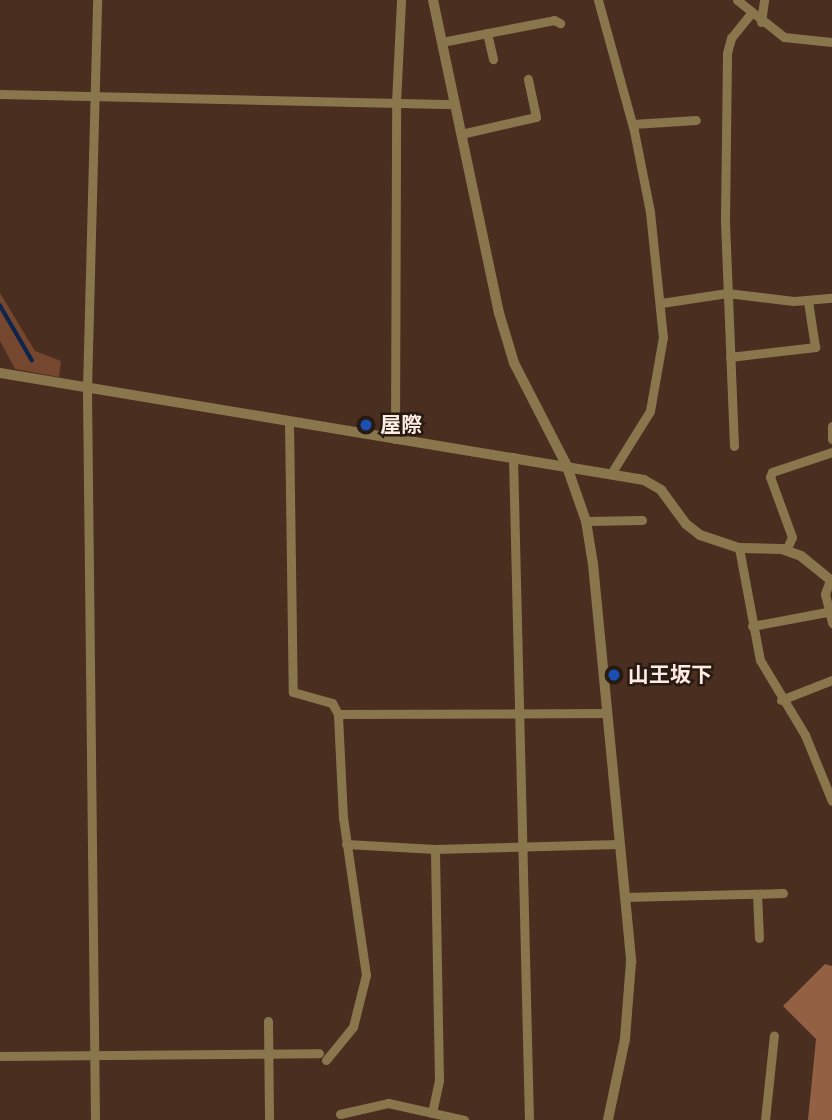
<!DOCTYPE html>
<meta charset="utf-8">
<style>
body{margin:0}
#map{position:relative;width:832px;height:1120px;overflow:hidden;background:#4a2e1f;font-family:"Fira Sans","Noto Sans JP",sans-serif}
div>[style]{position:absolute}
.green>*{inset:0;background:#74472e}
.forest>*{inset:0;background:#946044}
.stream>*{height:3.5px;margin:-1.75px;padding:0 1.75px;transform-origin:1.75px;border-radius:1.75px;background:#0f244c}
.minor>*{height:9px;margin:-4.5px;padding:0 4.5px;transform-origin:4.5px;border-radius:4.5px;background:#8a764d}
.tertiary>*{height:10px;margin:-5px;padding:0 5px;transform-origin:5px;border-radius:5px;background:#8a764d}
.dots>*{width:19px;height:19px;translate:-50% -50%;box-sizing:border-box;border:4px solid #271a13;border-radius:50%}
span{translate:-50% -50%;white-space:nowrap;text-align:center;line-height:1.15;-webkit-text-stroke:5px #271a13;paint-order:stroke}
.poi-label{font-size:21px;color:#feebe1;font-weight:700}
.left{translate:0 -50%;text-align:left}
</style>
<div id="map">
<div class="green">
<div style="clip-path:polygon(0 293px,35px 351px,61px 361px,59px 377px,15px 369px,0 341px)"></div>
</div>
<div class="forest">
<div style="clip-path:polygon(825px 964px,832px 966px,832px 1120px,808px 1120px,816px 1039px,783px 1006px)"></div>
</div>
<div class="stream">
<div style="left:0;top:305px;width:64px;rotate:59.8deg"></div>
</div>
<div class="minor">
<div style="left:598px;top:0;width:136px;rotate:74.6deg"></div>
<div style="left:634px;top:131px;width:83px;rotate:78.8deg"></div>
<div style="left:650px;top:212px;width:126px;rotate:84.1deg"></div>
<div style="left:663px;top:337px;width:75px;rotate:100deg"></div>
<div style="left:650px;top:411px;width:72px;rotate:121.9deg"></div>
<div style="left:737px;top:0;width:60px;rotate:38.2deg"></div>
<div style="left:784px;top:37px;width:48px;rotate:5.9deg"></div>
<div style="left:761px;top:22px;width:22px;rotate:-82deg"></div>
<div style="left:487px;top:33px;width:27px;rotate:77deg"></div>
<div style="left:442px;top:42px;width:114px;rotate:-11.1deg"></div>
<div style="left:554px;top:20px;width:7px;rotate:27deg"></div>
<div style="left:0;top:94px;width:455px;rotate:1.3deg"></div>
<div style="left:633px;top:124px;width:63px;rotate:-3.6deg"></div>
<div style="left:461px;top:134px;width:77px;rotate:-12.8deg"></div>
<div style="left:536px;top:117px;width:39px;rotate:-102deg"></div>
<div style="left:661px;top:303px;width:67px;rotate:-8.6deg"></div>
<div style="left:727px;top:293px;width:67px;rotate:6.8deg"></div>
<div style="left:794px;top:301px;width:38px;rotate:-5deg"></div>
<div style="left:730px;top:357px;width:86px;rotate:-6.7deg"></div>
<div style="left:815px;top:347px;width:47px;rotate:-98.7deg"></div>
<div style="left:289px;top:422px;width:270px;rotate:89.2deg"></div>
<div style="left:293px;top:692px;width:41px;rotate:15.8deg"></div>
<div style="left:332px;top:703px;width:13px;rotate:61deg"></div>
<div style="left:338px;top:714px;width:268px;rotate:-0.2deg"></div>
<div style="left:832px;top:426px;width:13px;rotate:90deg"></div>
<div style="left:395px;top:439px;width:336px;rotate:-89.8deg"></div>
<div style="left:396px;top:103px;width:103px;rotate:-87.2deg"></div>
<div style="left:734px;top:446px;width:227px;rotate:-92.3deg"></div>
<div style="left:725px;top:219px;width:166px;rotate:-89.3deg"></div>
<div style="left:727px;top:53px;width:16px;rotate:-75deg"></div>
<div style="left:731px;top:38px;width:32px;rotate:-51deg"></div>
<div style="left:513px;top:457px;width:663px;rotate:88.62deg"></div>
<div style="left:586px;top:521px;width:56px;rotate:-1deg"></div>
<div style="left:739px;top:548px;width:114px;rotate:79.4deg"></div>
<div style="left:760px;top:660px;width:87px;rotate:59deg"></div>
<div style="left:805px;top:735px;width:71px;rotate:67.8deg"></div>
<div style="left:786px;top:550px;width:14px;rotate:-65deg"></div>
<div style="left:792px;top:537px;width:64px;rotate:-110.1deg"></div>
<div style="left:770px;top:477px;width:5px;rotate:-68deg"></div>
<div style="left:772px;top:472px;width:63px;rotate:-18.4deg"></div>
<div style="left:830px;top:580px;width:15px;rotate:110deg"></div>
<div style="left:825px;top:594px;width:30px;rotate:76deg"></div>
<div style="left:752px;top:626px;width:76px;rotate:-10.6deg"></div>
<div style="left:781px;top:700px;width:55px;rotate:-21.4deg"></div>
<div style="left:346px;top:844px;width:89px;rotate:3.2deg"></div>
<div style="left:435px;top:849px;width:183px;rotate:-1.6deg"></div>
<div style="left:757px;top:894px;width:44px;rotate:87.4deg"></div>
<div style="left:624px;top:897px;width:159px;rotate:-1.4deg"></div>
<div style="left:268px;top:1021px;width:99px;rotate:89.4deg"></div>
<div style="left:0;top:1056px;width:319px;rotate:-0.5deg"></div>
<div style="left:326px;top:1060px;width:43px;rotate:-50.7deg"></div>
<div style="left:353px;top:1027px;width:54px;rotate:-76deg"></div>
<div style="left:366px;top:975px;width:159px;rotate:-98.3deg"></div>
<div style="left:343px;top:818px;width:104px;rotate:-92.8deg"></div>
<div style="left:432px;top:1113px;width:33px;rotate:-78deg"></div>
<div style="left:439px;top:1081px;width:232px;rotate:-91deg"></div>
<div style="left:340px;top:1114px;width:49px;rotate:-12.9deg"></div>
<div style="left:388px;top:1103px;width:78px;rotate:12.6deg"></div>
<div style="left:95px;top:1120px;width:732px;rotate:-90.63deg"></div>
<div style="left:87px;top:388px;width:388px;rotate:-88.5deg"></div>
<div style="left:765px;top:1120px;width:85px;rotate:-84deg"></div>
</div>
<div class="tertiary">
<div style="left:433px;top:0;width:320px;rotate:78.1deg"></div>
<div style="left:499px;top:313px;width:52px;rotate:73.3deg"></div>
<div style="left:514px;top:363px;width:114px;rotate:62.8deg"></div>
<div style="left:566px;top:464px;width:60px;rotate:70.7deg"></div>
<div style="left:586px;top:521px;width:44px;rotate:80.8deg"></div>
<div style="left:593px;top:564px;width:400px;rotate:84.5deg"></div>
<div style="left:631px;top:962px;width:77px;rotate:94.5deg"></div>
<div style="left:625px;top:1039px;width:83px;rotate:101.9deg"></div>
<div style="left:0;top:373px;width:653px;rotate:9.43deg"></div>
<div style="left:644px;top:480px;width:20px;rotate:30deg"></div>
<div style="left:661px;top:490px;width:42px;rotate:53.7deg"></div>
<div style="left:686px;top:524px;width:18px;rotate:38deg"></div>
<div style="left:700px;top:535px;width:41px;rotate:18.4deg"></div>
<div style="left:739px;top:548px;width:43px;rotate:1.3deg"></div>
<div style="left:782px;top:549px;width:20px;rotate:20deg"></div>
<div style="left:801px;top:556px;width:40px;rotate:39deg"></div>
</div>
<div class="dots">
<div style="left:366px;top:425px;background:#1a4fb4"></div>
<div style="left:614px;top:675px;background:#1a4fb4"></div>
</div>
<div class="poi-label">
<span class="left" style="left:380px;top:425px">屋際</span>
<span class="left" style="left:628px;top:675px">山王坂下</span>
</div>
</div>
